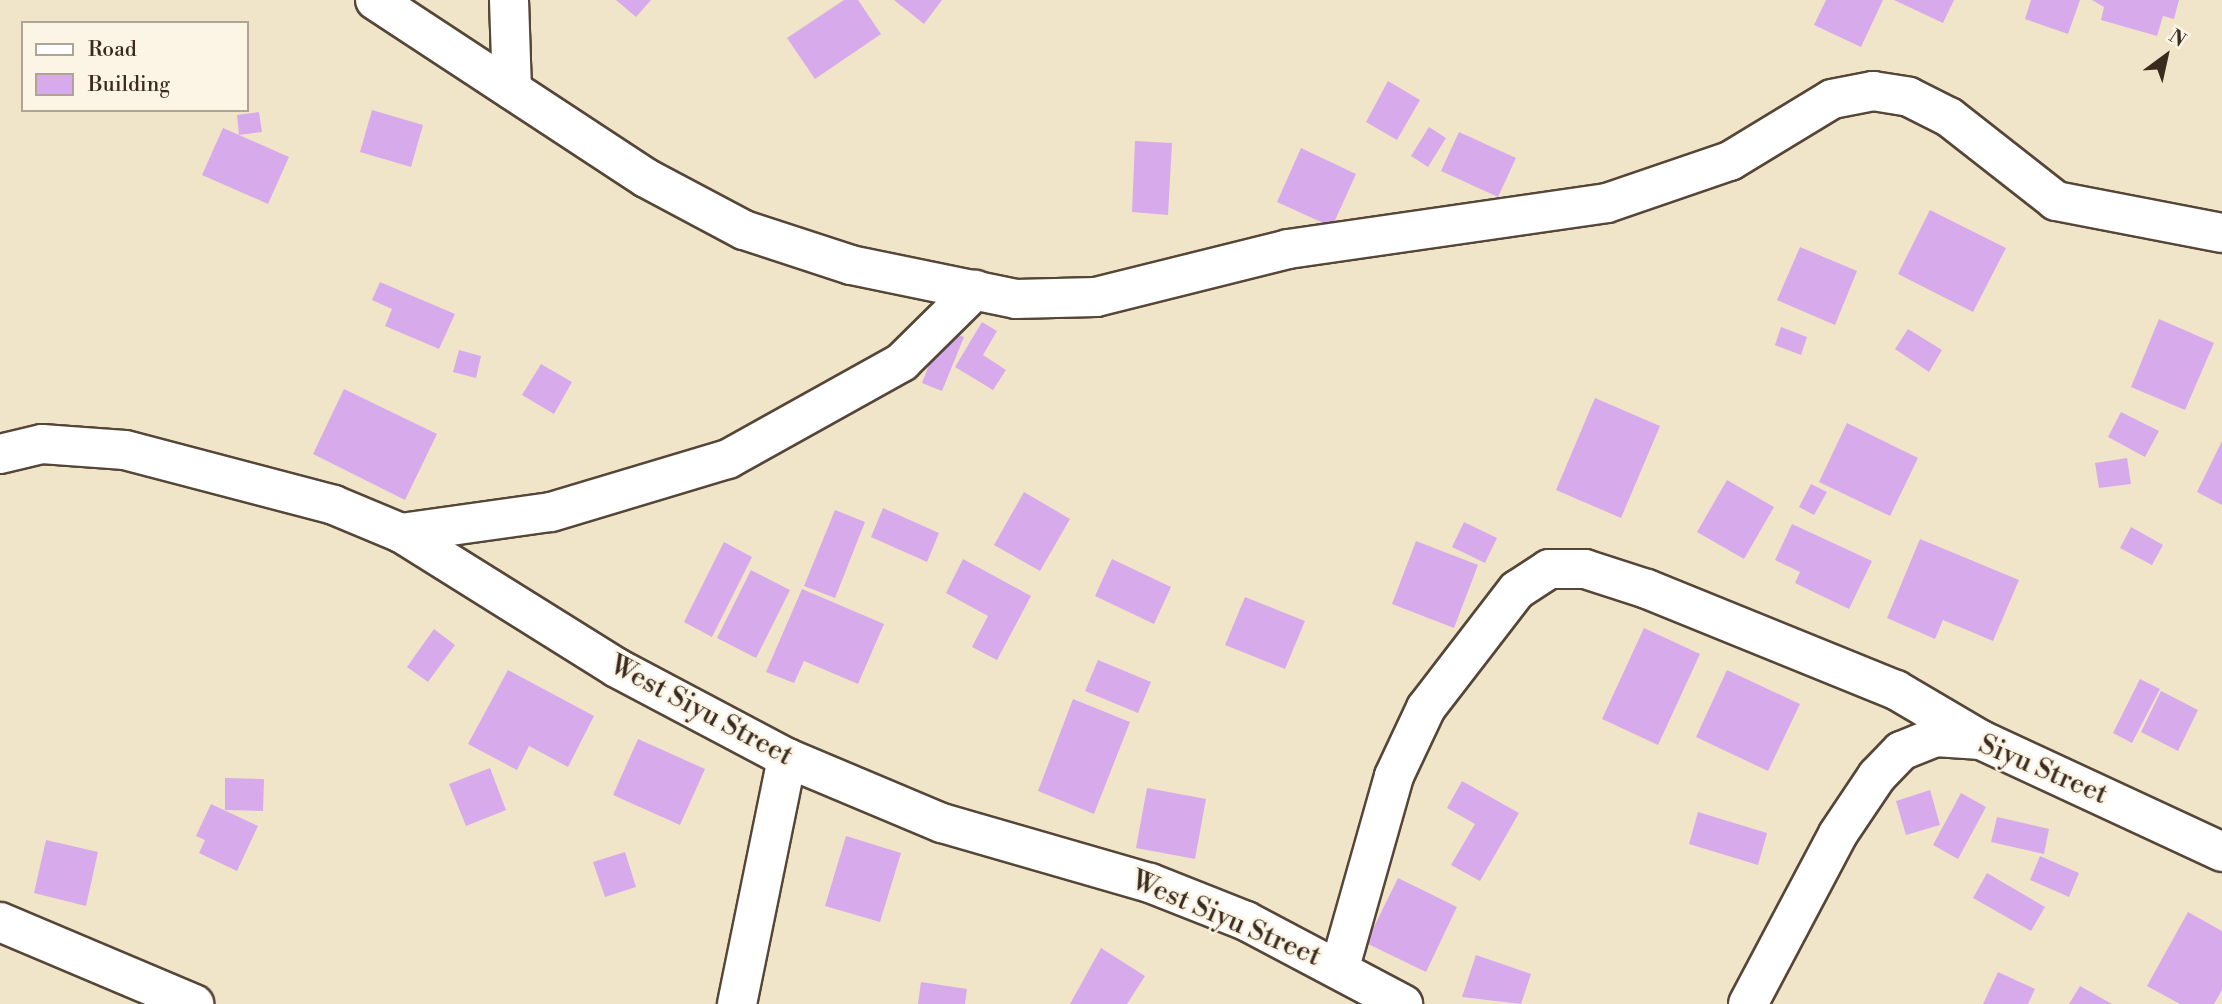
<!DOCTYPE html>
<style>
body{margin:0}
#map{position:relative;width:2222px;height:1004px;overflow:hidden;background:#f1e5c9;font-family:"Libre Bodoni",serif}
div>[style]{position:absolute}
.building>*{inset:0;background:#d7abeb}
.roads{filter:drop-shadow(2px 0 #564638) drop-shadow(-2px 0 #564638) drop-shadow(0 2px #564638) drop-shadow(0 -2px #564638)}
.minor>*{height:38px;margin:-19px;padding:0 19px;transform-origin:19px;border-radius:19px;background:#fff}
span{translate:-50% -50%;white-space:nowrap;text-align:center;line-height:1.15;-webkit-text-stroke:5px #fcf5e5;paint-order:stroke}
.street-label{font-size:28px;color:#3b2a1e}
.legend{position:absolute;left:21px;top:21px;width:228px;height:91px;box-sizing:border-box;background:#fcf5e5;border:2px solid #afa495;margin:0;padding:9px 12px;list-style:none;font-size:21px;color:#3b2a1e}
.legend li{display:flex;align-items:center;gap:14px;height:35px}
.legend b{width:35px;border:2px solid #afa495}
.north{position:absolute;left:2131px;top:21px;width:70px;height:70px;-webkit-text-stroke:5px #fcf5e5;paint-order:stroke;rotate:33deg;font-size:19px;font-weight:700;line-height:28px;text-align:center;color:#3b2a1e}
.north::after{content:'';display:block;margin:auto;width:24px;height:32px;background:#3b2a1e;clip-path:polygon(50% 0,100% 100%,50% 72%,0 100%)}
</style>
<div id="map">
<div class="building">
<div style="clip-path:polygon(616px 0,651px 0,636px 17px)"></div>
<div style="clip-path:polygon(844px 0,858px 0,881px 34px,815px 79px,787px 38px)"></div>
<div style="clip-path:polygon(894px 0,942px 0,924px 24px)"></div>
<div style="clip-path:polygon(1826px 0,1883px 0,1861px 47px,1814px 25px)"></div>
<div style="clip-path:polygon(1894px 0,1954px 0,1943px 23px)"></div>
<div style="clip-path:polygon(2031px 0,2080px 0,2068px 34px,2025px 19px)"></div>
<div style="clip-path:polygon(2092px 0,2179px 0,2174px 19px,2163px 16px,2157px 36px,2101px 20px,2104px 7px)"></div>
<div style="clip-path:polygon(1388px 81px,1420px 100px,1397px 140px,1366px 122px)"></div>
<div style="clip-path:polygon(372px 110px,423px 125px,411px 167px,360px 152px)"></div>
<div style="clip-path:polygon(259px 112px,262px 132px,239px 135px,237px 115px)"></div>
<div style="clip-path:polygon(1429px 127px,1446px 138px,1428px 167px,1411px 156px)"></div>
<div style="clip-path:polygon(223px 128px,289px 157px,268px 204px,202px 175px)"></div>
<div style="clip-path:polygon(1459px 132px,1516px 158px,1498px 197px,1441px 171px)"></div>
<div style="clip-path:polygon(1135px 141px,1172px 143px,1168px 215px,1132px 212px)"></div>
<div style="clip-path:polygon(1301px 148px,1356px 174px,1332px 227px,1277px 202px)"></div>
<div style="clip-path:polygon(1930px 210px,2006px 248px,1973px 312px,1898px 274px)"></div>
<div style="clip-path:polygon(1800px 247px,1857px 271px,1835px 325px,1777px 300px)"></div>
<div style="clip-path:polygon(380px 282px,455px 314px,439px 349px,385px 326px,392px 309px,372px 300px)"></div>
<div style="clip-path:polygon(2159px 319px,2214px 343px,2185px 410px,2131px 387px)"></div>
<div style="clip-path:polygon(982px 322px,997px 331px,983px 355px,1006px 370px,993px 390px,955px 367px)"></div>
<div style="clip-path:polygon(1781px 327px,1807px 337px,1801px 355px,1775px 345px)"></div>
<div style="clip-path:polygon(943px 329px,964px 337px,942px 391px,922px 383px)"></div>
<div style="clip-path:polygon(1908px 329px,1942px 350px,1929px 372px,1895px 349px)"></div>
<div style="clip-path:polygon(459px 350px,481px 356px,476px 378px,453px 372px)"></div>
<div style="clip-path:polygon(541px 364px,572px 382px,554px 414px,522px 395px)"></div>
<div style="clip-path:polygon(344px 389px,437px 434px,405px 500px,313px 454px)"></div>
<div style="clip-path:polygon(1595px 398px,1660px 426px,1621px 518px,1556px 490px)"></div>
<div style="clip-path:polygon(2121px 412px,2159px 431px,2145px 457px,2108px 437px)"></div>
<div style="clip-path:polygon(1847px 423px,1918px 458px,1890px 516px,1819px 482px)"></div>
<div style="clip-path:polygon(2222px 441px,2222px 505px,2197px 492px)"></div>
<div style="clip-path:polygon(2127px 458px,2131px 484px,2099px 488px,2095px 463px)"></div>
<div style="clip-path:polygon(1727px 480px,1774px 507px,1744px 559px,1697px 532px)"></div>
<div style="clip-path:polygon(1811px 484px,1827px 492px,1814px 515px,1799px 507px)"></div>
<div style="clip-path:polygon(1024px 492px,1070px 519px,1040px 571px,994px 545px)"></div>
<div style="clip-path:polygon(883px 508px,939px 533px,927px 562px,871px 537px)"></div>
<div style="clip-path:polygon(835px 510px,865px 522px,835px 598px,804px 586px)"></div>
<div style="clip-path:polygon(1464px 522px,1497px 538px,1485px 563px,1452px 547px)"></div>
<div style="clip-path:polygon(1792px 524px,1872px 561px,1849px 609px,1795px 583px,1800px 572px,1775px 560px)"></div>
<div style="clip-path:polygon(2131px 527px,2163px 545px,2152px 565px,2120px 548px)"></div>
<div style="clip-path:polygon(1920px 539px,2019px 580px,1993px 641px,1943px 620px,1935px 639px,1887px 618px)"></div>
<div style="clip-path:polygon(1416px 541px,1478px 565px,1454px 628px,1392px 604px)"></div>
<div style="clip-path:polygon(724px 542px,752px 557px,712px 637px,684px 622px)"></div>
<div style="clip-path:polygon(963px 559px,1031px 596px,997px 660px,972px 647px,988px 616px,946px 593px)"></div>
<div style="clip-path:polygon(1112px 559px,1171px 587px,1154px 624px,1095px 596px)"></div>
<div style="clip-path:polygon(751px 570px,790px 590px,756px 658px,717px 638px)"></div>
<div style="clip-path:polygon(802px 589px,884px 624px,858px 684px,804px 661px,794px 683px,766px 672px)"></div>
<div style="clip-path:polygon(1245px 597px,1305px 621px,1285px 669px,1225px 645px)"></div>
<div style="clip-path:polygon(1644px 628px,1700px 654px,1658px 745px,1602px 719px)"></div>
<div style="clip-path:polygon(434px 629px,455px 645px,428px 682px,407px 667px)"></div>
<div style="clip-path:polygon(1098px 660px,1151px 682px,1138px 713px,1085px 691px)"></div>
<div style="clip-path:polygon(508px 670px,594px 716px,568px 767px,529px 746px,517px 770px,468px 744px)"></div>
<div style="clip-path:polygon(1727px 670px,1800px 704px,1768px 771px,1696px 737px)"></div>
<div style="clip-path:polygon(2140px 679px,2160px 689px,2132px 743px,2113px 733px)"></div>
<div style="clip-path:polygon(2161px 691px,2198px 710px,2178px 751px,2141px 732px)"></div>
<div style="clip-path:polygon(1073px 699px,1130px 722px,1094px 814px,1038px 791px)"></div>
<div style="clip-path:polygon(638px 739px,705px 769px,680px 825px,613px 795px)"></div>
<div style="clip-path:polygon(490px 768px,506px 810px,466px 826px,449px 784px)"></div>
<div style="clip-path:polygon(225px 778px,264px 779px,263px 811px,225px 810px)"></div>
<div style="clip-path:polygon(1462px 781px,1519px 813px,1480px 881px,1451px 865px,1475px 824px,1447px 808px)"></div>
<div style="clip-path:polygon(1147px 788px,1206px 799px,1195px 859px,1136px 848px)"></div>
<div style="clip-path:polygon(1930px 790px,1940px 825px,1906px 835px,1896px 801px)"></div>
<div style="clip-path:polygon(1961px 793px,1986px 807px,1958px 859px,1933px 845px)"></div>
<div style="clip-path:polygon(211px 804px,258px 826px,237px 871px,199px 853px,205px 840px,196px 836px)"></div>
<div style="clip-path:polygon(1698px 812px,1767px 833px,1758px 865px,1689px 844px)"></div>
<div style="clip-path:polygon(1997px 817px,2049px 829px,2044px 854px,1991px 842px)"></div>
<div style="clip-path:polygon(846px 836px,901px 853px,880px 922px,825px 906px)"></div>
<div style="clip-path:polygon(46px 840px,98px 852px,86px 906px,34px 893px)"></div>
<div style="clip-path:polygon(625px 852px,636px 887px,605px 897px,593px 862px)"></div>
<div style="clip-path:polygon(2040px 856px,2079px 873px,2069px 897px,2030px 880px)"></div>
<div style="clip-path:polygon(1987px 873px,2045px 907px,2031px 931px,1973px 898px)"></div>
<div style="clip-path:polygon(1398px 878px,1457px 907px,1426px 972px,1366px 943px)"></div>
<div style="clip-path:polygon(2188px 912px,2222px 931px,2222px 990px,2214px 1004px,2180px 1004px,2147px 986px)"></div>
<div style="clip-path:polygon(1101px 948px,1145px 976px,1127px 1004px,1070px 1004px)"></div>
<div style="clip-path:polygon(1476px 955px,1531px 974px,1521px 1004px,1462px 997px)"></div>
<div style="clip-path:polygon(1998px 972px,2035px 989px,2028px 1004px,1983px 1004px)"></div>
<div style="clip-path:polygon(921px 982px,967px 989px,965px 1004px,918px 1004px)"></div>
<div style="clip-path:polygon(2080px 986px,2112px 1004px,2069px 1004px)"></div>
</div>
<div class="roads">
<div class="minor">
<div style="left:375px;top:0;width:324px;rotate:33.3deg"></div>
<div style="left:646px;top:178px;width:111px;rotate:28deg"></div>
<div style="left:744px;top:230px;width:113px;rotate:18.1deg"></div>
<div style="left:851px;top:265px;width:168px;rotate:11.6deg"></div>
<div style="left:1016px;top:299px;width:80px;rotate:-1.4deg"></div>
<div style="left:1096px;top:297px;width:198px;rotate:-14deg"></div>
<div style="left:1288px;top:249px;width:322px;rotate:-8.2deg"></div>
<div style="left:1607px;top:203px;width:130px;rotate:-18.9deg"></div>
<div style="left:1730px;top:161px;width:119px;rotate:-31.3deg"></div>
<div style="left:1832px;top:99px;width:42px;rotate:-11deg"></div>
<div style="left:1873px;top:91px;width:36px;rotate:9deg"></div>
<div style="left:1909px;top:97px;width:45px;rotate:26.6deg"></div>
<div style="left:1949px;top:117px;width:136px;rotate:38.1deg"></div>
<div style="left:2056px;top:201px;width:169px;rotate:10.9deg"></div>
<div style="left:509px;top:0;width:90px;rotate:88.1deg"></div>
<div style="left:0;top:454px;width:43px;rotate:-13.4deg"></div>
<div style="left:42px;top:444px;width:83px;rotate:4.1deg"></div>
<div style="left:125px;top:450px;width:216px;rotate:14.7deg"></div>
<div style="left:334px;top:505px;width:73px;rotate:22.7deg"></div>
<div style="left:401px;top:533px;width:255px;rotate:32deg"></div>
<div style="left:617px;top:668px;width:192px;rotate:27.9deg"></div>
<div style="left:787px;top:758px;width:168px;rotate:22.8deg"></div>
<div style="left:942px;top:823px;width:216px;rotate:16.1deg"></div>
<div style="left:1150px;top:883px;width:103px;rotate:21.6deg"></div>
<div style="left:1246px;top:921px;width:178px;rotate:27.9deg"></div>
<div style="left:401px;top:533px;width:151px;rotate:-8deg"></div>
<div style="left:551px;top:512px;width:185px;rotate:-16.7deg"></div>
<div style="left:728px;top:459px;width:199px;rotate:-29.1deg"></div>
<div style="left:902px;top:362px;width:103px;rotate:-44.6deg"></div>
<div style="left:0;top:922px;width:211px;rotate:22.9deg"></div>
<div style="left:1340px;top:967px;width:198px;rotate:-74.2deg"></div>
<div style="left:1394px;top:776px;width:75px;rotate:-64.8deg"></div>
<div style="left:1426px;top:708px;width:149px;rotate:-52.4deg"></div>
<div style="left:1517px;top:590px;width:38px;rotate:-33deg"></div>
<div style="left:1549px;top:569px;width:36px"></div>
<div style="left:1585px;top:569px;width:65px;rotate:17.9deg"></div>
<div style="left:1647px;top:589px;width:269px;rotate:22.1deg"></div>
<div style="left:1896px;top:690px;width:99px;rotate:30.5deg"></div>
<div style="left:737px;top:1004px;width:251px;rotate:-78.5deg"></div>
<div style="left:1748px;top:1004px;width:192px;rotate:-62.1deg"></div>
<div style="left:1838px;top:834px;width:70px;rotate:-56.1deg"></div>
<div style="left:1877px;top:776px;width:35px;rotate:-46deg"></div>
<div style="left:1901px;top:751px;width:37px;rotate:-22deg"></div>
<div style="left:1935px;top:737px;width:46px;rotate:3.7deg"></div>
<div style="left:1981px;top:740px;width:266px;rotate:24.9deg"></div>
</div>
</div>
<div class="street-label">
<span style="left:701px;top:711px;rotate:28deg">West Siyu Street</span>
<span style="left:2043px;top:770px;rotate:23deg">Siyu Street</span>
<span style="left:1226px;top:919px;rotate:23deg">West Siyu Street</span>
</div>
<ul class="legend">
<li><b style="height:9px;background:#fff"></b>Road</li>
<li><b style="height:19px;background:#d7abeb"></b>Building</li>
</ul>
<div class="north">N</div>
</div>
